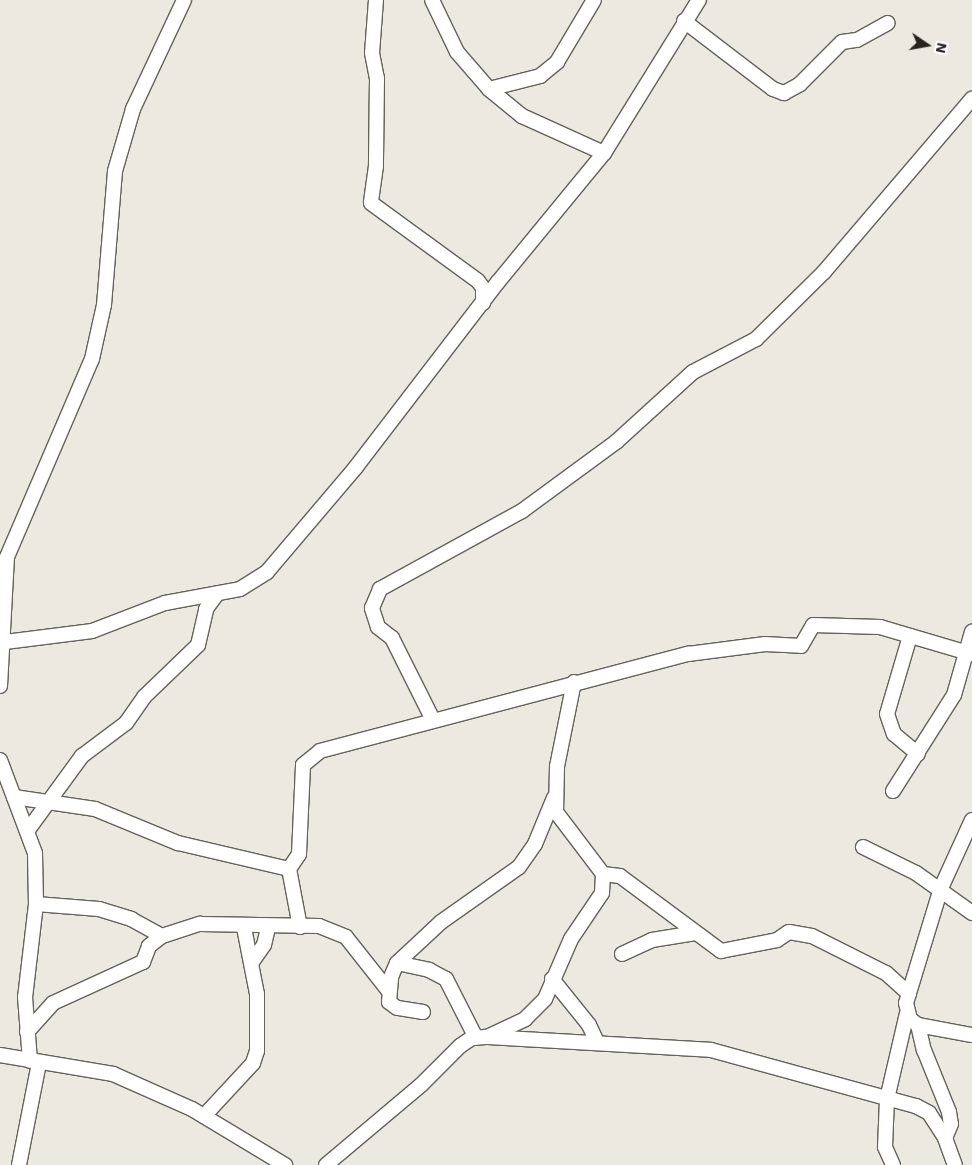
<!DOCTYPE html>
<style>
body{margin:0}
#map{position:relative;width:972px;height:1165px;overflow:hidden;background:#ece9e1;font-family:"Work Sans",sans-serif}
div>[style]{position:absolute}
.roads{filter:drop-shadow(1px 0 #64625a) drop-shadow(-1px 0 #64625a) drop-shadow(0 1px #64625a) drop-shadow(0 -1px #64625a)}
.minor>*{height:14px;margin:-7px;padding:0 7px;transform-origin:7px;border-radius:7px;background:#fff}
span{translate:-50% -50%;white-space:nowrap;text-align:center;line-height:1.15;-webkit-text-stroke:4px #fff;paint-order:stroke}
.north{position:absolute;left:902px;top:20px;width:50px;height:50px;-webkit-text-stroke:4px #fff;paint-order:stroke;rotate:102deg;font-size:14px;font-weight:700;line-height:20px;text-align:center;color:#252421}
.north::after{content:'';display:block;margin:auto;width:18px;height:22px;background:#252421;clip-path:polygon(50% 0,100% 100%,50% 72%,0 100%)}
</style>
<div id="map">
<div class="roads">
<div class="minor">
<div style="left:376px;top:0;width:53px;rotate:94.3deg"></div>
<div style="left:372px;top:53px;width:25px;rotate:79deg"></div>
<div style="left:377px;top:78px;width:88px;rotate:90.7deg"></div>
<div style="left:376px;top:166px;width:37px;rotate:98deg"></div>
<div style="left:371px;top:203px;width:132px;rotate:36.1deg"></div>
<div style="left:478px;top:281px;width:9px;rotate:54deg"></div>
<div style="left:483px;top:288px;width:15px;rotate:90deg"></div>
<div style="left:432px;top:0;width:58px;rotate:64.3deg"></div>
<div style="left:457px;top:52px;width:49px;rotate:49.1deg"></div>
<div style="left:489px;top:89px;width:43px;rotate:39.3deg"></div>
<div style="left:522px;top:116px;width:90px;rotate:24.3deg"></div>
<div style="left:684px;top:21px;width:112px;rotate:37.4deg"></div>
<div style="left:773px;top:89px;width:12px;rotate:20deg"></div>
<div style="left:784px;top:93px;width:18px;rotate:-29deg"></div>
<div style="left:800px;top:84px;width:59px;rotate:-45deg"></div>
<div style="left:842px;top:42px;width:15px;rotate:-8deg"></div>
<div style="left:857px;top:40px;width:35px;rotate:-29deg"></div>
<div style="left:489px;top:89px;width:53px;rotate:-14.3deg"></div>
<div style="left:540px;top:76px;width:22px;rotate:-39deg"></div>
<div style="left:557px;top:62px;width:72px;rotate:-59.2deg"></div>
<div style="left:910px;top:636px;width:81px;rotate:106.4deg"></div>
<div style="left:887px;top:714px;width:21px;rotate:71deg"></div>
<div style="left:894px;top:734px;width:31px;rotate:40deg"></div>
<div style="left:5px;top:642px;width:88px;rotate:-7.2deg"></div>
<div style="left:92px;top:631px;width:78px;rotate:-21deg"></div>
<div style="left:165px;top:603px;width:76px;rotate:-10.6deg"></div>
<div style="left:240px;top:589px;width:32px;rotate:-32deg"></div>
<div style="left:267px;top:572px;width:138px;rotate:-49.7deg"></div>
<div style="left:356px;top:467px;width:233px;rotate:-52.5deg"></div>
<div style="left:498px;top:282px;width:167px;rotate:-50.6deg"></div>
<div style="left:604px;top:153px;width:180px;rotate:-58.2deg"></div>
<div style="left:574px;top:682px;width:86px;rotate:101.4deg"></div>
<div style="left:557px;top:766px;width:46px;rotate:91.2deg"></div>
<div style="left:556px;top:812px;width:78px;rotate:52.8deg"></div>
<div style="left:603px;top:874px;width:17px;rotate:7deg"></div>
<div style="left:620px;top:876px;width:126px;rotate:36.6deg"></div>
<div style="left:721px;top:951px;width:57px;rotate:-11.1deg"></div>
<div style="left:777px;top:940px;width:14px;rotate:-34deg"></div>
<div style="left:789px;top:932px;width:23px;rotate:10deg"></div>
<div style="left:812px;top:936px;width:83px;rotate:26.6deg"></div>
<div style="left:886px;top:973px;width:31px;rotate:42deg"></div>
<div style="left:0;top:686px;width:129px;rotate:-86.9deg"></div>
<div style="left:7px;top:557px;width:215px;rotate:-66.8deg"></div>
<div style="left:92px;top:359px;width:55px;rotate:-77.5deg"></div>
<div style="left:104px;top:305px;width:134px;rotate:-85.3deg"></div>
<div style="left:115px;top:171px;width:65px;rotate:-73.8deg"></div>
<div style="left:133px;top:109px;width:120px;rotate:-64.9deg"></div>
<div style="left:433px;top:720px;width:92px;rotate:-116.6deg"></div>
<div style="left:392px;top:638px;width:18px;rotate:-142deg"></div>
<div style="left:378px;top:627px;width:20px;rotate:-108deg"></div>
<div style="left:372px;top:608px;width:21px;rotate:-67deg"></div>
<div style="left:380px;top:589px;width:162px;rotate:-28.8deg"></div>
<div style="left:522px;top:511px;width:117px;rotate:-36.3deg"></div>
<div style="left:616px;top:442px;width:104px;rotate:-42.3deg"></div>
<div style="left:693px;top:372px;width:71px;rotate:-27.6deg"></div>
<div style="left:756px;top:339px;width:95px;rotate:-44.6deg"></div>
<div style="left:824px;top:272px;width:228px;rotate:-49.5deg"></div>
<div style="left:0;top:760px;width:99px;rotate:69.4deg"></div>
<div style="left:35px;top:853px;width:51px;rotate:88.9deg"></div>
<div style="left:36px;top:904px;width:94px;rotate:96.7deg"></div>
<div style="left:25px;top:997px;width:64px;rotate:85.5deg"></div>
<div style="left:893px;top:791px;width:114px;rotate:-57.6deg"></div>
<div style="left:954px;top:695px;width:66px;rotate:-74.1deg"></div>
<div style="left:14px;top:797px;width:82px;rotate:8.4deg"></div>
<div style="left:95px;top:809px;width:90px;rotate:22.3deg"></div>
<div style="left:178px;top:843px;width:114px;rotate:13.2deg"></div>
<div style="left:972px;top:820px;width:75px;rotate:114.5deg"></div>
<div style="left:941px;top:888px;width:120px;rotate:106.9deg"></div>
<div style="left:906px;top:1003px;width:16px;rotate:76deg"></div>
<div style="left:910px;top:1019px;width:10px;rotate:37deg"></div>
<div style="left:918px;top:1025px;width:55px;rotate:10.5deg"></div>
<div style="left:28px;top:830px;width:92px;rotate:-53.9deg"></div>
<div style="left:82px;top:756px;width:55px;rotate:-36.9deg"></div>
<div style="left:126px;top:723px;width:32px;rotate:-55deg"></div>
<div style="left:144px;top:697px;width:75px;rotate:-43.9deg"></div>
<div style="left:198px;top:645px;width:37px;rotate:-77deg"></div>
<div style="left:206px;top:609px;width:19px;rotate:-54deg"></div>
<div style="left:863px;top:847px;width:59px;rotate:26.1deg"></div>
<div style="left:916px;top:873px;width:69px;rotate:35.5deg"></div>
<div style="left:36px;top:904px;width:63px;rotate:4.5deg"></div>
<div style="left:99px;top:909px;width:34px;rotate:17deg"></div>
<div style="left:131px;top:919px;width:35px;rotate:29deg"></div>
<div style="left:162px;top:936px;width:40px;rotate:-18deg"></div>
<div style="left:200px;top:924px;width:119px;rotate:1deg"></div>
<div style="left:319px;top:926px;width:29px;rotate:22deg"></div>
<div style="left:346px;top:937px;width:68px;rotate:51.6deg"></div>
<div style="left:300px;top:927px;width:59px;rotate:-100.7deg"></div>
<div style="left:289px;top:869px;width:18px;rotate:-56deg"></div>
<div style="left:299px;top:854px;width:89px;rotate:-87.4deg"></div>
<div style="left:303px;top:765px;width:22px;rotate:-39deg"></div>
<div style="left:320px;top:751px;width:381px;rotate:-14.8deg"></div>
<div style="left:688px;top:654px;width:78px;rotate:-7.4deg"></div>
<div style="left:765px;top:644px;width:36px;rotate:3deg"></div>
<div style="left:801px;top:646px;width:24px;rotate:-60deg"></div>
<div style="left:813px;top:625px;width:67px;rotate:1.7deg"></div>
<div style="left:880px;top:627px;width:96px;rotate:16.4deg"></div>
<div style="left:622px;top:954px;width:33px;rotate:-25deg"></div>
<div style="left:652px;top:940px;width:44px;rotate:-9.2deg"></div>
<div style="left:252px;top:962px;width:21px;rotate:-55deg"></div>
<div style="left:264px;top:945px;width:18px;rotate:-77deg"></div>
<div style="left:397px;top:963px;width:33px;rotate:12deg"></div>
<div style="left:429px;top:970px;width:19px;rotate:28deg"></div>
<div style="left:446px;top:979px;width:66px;rotate:63deg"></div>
<div style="left:552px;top:979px;width:59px;rotate:51.2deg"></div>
<div style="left:589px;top:1025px;width:19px;rotate:65deg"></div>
<div style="left:423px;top:1012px;width:26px;rotate:-171deg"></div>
<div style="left:397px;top:1008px;width:10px;rotate:-143deg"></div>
<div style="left:389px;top:1002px;width:25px;rotate:-85deg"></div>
<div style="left:391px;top:977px;width:15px;rotate:-67deg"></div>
<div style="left:397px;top:963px;width:60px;rotate:-43deg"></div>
<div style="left:441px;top:922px;width:95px;rotate:-35.2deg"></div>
<div style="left:519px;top:867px;width:28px;rotate:-55deg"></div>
<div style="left:535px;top:844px;width:50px;rotate:-67.6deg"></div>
<div style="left:918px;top:1025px;width:26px;rotate:77deg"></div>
<div style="left:924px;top:1050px;width:67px;rotate:68deg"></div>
<div style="left:949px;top:1112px;width:12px;rotate:81deg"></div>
<div style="left:951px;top:1124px;width:15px;rotate:113deg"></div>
<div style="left:945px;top:1138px;width:29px;rotate:70deg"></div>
<div style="left:27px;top:1032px;width:39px;rotate:-48deg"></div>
<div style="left:53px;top:1003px;width:99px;rotate:-24.5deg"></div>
<div style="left:143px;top:962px;width:17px;rotate:-69deg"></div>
<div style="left:149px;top:946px;width:16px;rotate:-38deg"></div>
<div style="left:489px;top:1036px;width:40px;rotate:-25deg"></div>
<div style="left:525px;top:1019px;width:28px;rotate:-45deg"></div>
<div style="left:545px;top:999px;width:65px;rotate:-66.6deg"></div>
<div style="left:571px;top:939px;width:55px;rotate:-56deg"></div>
<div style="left:602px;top:893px;width:19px;rotate:-87deg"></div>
<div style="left:0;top:1055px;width:115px;rotate:9.5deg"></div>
<div style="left:113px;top:1074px;width:86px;rotate:23.9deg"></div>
<div style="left:192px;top:1109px;width:109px;rotate:31.1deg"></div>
<div style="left:204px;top:1116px;width:72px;rotate:-47.2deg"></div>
<div style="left:253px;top:1063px;width:13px;rotate:-72deg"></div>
<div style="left:257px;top:1051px;width:57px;rotate:-90deg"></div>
<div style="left:257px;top:994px;width:67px;rotate:-101.1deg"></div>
<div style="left:19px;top:1165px;width:104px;rotate:-78.9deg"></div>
<div style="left:326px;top:1165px;width:124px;rotate:-40.1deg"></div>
<div style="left:421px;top:1085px;width:55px;rotate:-45deg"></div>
<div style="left:460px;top:1046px;width:14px;rotate:-34deg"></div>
<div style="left:472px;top:1038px;width:14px;rotate:-4deg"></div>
<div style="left:486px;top:1037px;width:225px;rotate:3.3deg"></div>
<div style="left:711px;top:1050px;width:213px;rotate:15.3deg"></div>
<div style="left:916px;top:1106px;width:15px;rotate:28deg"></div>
<div style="left:929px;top:1113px;width:30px;rotate:57deg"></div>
<div style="left:893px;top:1165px;width:20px;rotate:-114deg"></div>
<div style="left:885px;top:1147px;width:48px;rotate:-87.6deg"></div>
<div style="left:887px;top:1099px;width:88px;rotate:-76.9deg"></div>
</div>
</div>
<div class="north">N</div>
</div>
